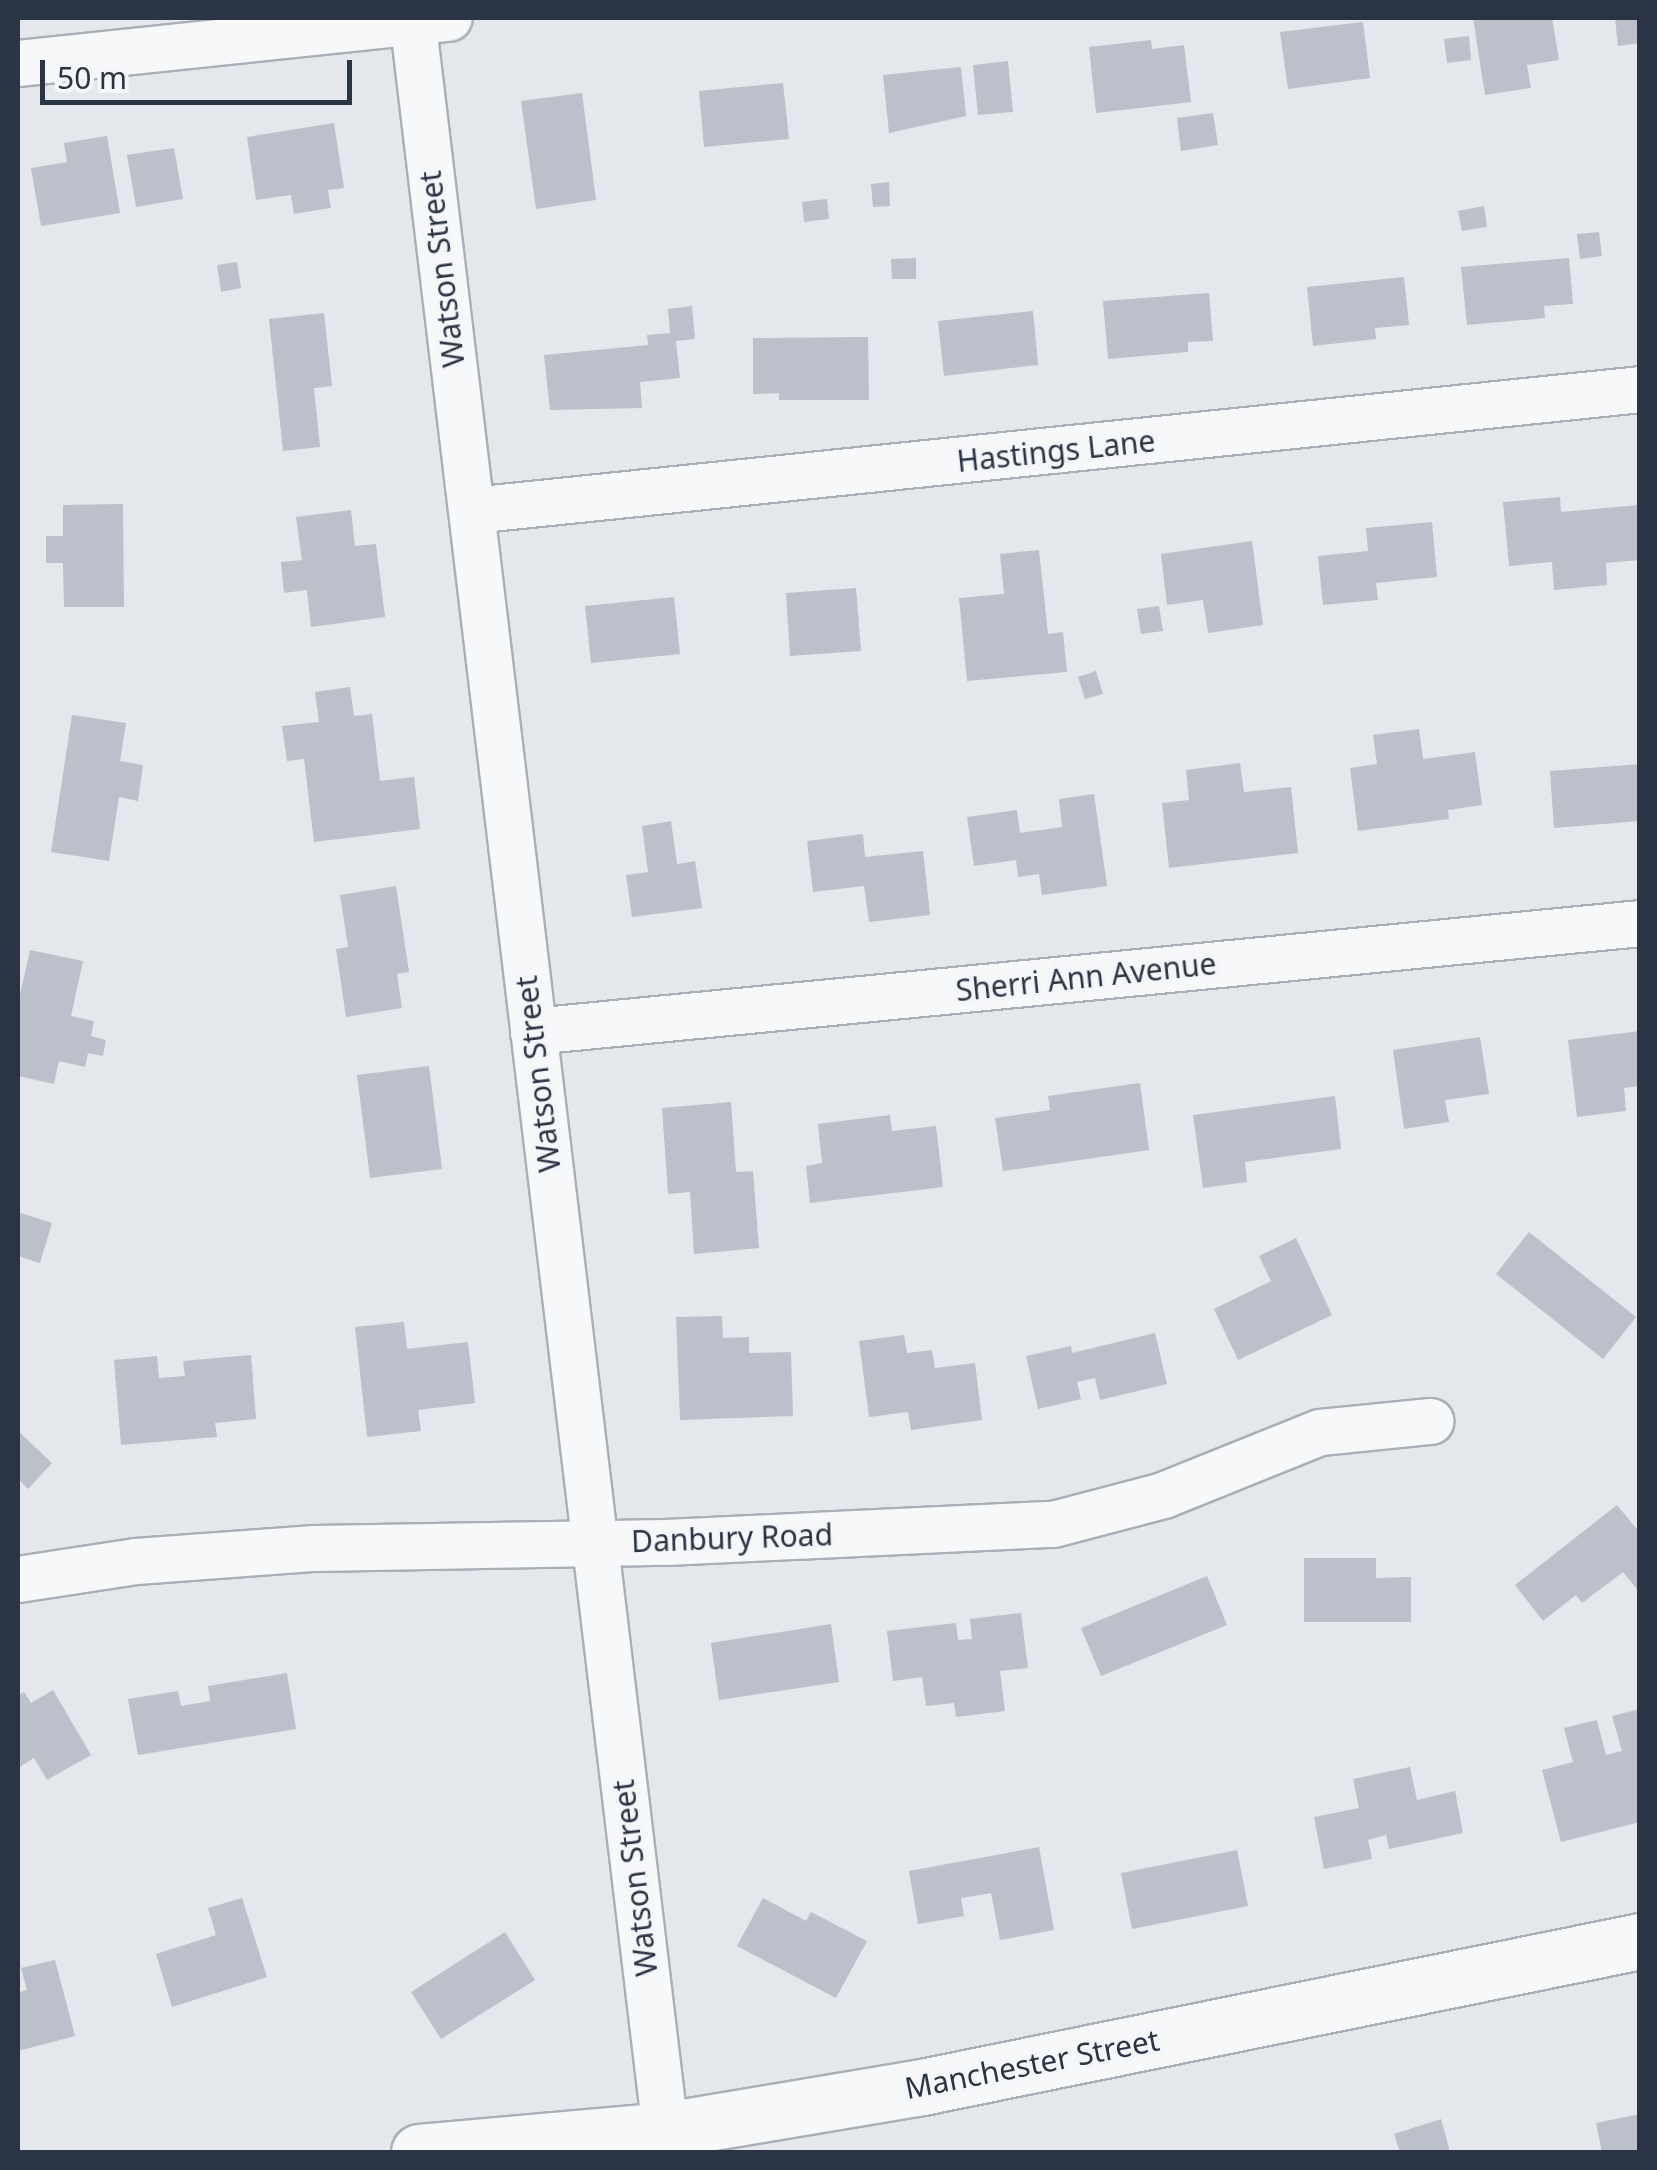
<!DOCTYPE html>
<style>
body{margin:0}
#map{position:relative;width:1657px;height:2170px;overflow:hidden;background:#e4e7ec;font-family:"Noto Sans",sans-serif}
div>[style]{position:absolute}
.building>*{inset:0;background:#bbc0ca}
.roads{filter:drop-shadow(2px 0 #a9aeb7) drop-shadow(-2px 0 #a9aeb7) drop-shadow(0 2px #a9aeb7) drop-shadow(0 -2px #a9aeb7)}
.minor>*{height:45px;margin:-22.5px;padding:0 22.5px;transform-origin:22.5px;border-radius:22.5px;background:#f7f8fa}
.tertiary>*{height:55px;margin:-27.5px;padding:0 27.5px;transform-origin:27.5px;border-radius:27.5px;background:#f7f8fa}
span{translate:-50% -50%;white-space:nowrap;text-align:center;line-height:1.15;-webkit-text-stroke:8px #f4f6f9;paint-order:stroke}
.street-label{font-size:30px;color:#2b3445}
.frame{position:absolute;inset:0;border:20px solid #2b3445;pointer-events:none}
.scale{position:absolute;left:40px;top:60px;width:312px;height:45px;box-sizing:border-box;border:5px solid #2b3445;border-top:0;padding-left:12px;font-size:30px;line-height:35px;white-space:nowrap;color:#2b3445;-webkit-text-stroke:8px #f4f6f9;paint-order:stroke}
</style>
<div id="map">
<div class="building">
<div style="clip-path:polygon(1473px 18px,1552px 18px,1559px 60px,1527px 65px,1531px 88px,1485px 95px)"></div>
<div style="clip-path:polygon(1615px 18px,1640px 18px,1640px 43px,1618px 46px)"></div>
<div style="clip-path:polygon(1363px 22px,1370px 78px,1288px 89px,1280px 32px)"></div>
<div style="clip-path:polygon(1469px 36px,1471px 60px,1447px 63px,1444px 39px)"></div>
<div style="clip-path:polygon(1151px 40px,1152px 49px,1184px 45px,1191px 102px,1096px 113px,1089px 47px)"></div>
<div style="clip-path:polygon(1008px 61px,1013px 112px,978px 115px,973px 65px)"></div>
<div style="clip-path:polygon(961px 67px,966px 116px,889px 133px,883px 75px)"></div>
<div style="clip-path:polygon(783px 83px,789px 139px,704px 147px,699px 91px)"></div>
<div style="clip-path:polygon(582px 93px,596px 200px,536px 209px,521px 101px)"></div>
<div style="clip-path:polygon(1213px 113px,1218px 145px,1181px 151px,1177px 118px)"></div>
<div style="clip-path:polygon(334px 123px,344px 188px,328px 190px,331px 208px,294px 214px,291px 195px,256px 200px,247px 137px)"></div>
<div style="clip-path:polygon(107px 136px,120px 213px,41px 226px,31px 168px,67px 162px,64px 143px)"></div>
<div style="clip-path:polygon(174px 148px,183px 199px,136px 207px,127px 155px)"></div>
<div style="clip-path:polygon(889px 182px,890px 206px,873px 207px,871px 184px)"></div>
<div style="clip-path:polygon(827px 199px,829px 219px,804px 222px,802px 202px)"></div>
<div style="clip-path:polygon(1484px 206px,1487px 227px,1462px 231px,1458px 211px)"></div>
<div style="clip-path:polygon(1599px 232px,1602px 256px,1580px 259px,1577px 234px)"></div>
<div style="clip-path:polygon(916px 258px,916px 279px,892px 279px,891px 259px)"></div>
<div style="clip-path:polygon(1569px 258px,1573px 304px,1544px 306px,1545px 318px,1467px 325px,1461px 267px)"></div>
<div style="clip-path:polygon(237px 262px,241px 288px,221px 292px,217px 265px)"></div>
<div style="clip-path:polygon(1404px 277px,1409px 325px,1375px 328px,1376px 339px,1313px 346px,1307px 287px)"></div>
<div style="clip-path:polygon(1209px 293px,1213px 341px,1188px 342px,1188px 352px,1108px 359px,1103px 301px)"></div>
<div style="clip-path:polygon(692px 306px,695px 339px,676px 341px,680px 378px,640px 382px,642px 408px,550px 410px,544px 355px,648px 345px,647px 335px,670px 333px,668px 309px)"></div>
<div style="clip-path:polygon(1033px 311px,1038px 365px,944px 376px,938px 321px)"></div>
<div style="clip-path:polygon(324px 313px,332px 386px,314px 388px,320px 447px,283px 451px,269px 319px)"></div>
<div style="clip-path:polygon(868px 337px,869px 400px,779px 400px,779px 393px,753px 394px,753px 338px)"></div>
<div style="clip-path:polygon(1560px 497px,1561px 512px,1638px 505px,1640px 560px,1606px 563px,1607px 585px,1554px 590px,1552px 562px,1509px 566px,1503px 502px)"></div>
<div style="clip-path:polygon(123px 504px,124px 607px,64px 607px,63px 563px,46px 563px,46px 536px,63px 536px,63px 505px)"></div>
<div style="clip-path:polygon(351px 510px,355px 546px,376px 544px,385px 617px,311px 627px,307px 590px,284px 593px,281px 562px,302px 560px,296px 517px)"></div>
<div style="clip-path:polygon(1432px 522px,1437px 577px,1376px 583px,1378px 600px,1323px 605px,1318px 556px,1368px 551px,1366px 528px)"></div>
<div style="clip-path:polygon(1252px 541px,1263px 625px,1208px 633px,1203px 600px,1167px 605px,1161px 554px)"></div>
<div style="clip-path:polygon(1039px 550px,1048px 634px,1063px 632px,1067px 672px,967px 681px,959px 598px,1004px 594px,1000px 554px)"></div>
<div style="clip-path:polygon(856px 588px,861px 651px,790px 656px,786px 593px)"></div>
<div style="clip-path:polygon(674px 597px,680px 654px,591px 663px,585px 606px)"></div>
<div style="clip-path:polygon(1159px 606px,1163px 631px,1141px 634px,1137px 609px)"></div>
<div style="clip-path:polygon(1096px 671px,1103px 694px,1085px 699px,1078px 677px)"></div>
<div style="clip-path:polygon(350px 687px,354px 716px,372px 714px,380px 781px,414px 777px,420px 829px,314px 842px,304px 759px,287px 761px,282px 726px,319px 722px,315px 692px)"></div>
<div style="clip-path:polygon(72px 715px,126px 723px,120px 761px,143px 765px,138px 801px,119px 797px,109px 861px,51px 852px)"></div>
<div style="clip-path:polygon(1419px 729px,1423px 759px,1475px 752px,1482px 805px,1448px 810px,1449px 819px,1358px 831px,1350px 768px,1377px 764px,1373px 735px)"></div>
<div style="clip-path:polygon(1240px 763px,1244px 792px,1291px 787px,1298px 853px,1169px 868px,1162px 803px,1189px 800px,1186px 770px)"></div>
<div style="clip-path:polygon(1640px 764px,1640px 821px,1554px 828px,1550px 771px)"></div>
<div style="clip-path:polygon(1094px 794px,1107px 886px,1042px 895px,1039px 874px,1018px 877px,1016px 860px,974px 866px,967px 817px,1017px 810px,1020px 833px,1062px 827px,1059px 799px)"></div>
<div style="clip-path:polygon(671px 821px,677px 864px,695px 861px,702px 908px,632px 917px,626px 875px,648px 872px,642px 826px)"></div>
<div style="clip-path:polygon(863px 834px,865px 857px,923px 851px,930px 915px,869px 922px,864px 886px,813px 892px,807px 841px)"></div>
<div style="clip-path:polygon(396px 886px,409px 972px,397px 974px,402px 1008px,346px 1017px,336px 949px,348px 947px,340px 895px)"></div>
<div style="clip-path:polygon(30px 950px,83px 961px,71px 1016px,94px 1021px,91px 1036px,106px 1040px,103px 1056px,88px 1053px,85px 1067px,59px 1061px,54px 1084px,18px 1076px,18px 1004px)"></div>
<div style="clip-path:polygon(1640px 1031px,1640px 1086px,1624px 1088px,1626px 1111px,1577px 1117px,1568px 1040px)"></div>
<div style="clip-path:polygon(1480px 1037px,1489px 1094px,1445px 1100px,1449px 1122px,1404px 1129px,1393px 1050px)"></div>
<div style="clip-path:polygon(429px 1066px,442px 1169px,370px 1178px,357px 1075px)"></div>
<div style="clip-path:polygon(1140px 1083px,1149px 1150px,1003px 1171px,995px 1118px,1050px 1110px,1048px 1096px)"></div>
<div style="clip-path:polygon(1335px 1096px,1341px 1149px,1245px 1162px,1247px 1182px,1203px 1188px,1193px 1115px)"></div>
<div style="clip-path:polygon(731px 1102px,736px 1172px,753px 1171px,759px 1248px,694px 1254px,690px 1192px,668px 1194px,662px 1108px)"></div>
<div style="clip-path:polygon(890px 1115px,892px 1131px,936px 1126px,943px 1187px,810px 1203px,806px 1166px,822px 1163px,818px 1124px)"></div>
<div style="clip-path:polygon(18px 1212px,52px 1223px,40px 1263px,18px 1256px)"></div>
<div style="clip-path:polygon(1529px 1232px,1636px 1317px,1603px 1359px,1496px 1274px)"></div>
<div style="clip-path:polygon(1296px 1238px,1332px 1315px,1238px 1360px,1214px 1309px,1271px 1281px,1259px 1256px)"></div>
<div style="clip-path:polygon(722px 1316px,723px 1338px,749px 1337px,749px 1353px,791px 1352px,793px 1416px,680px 1420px,676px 1317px)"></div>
<div style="clip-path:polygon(404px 1322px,407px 1349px,468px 1342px,475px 1403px,418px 1410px,421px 1431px,367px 1437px,355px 1327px)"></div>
<div style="clip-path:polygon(1155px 1333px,1167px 1384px,1100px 1400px,1095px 1378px,1077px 1382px,1081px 1399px,1038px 1409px,1026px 1356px,1071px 1346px,1072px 1353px)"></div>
<div style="clip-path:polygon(904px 1335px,907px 1353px,932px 1350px,935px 1368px,975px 1363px,982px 1420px,911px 1430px,908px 1412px,869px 1417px,859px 1341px)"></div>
<div style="clip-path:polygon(251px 1355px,256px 1419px,215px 1423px,217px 1437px,121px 1445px,114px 1360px,157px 1356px,159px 1378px,185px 1376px,183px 1361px)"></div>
<div style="clip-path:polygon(18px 1431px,52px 1463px,28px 1489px,18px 1479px)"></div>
<div style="clip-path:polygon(1617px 1505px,1640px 1533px,1640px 1593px,1623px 1572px,1582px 1603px,1576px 1595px,1543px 1621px,1515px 1585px)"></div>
<div style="clip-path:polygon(1304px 1558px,1376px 1558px,1376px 1578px,1411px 1577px,1411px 1622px,1304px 1622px)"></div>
<div style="clip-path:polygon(1207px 1576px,1227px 1625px,1101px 1676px,1081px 1628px)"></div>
<div style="clip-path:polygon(1021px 1613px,1028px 1668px,1000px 1671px,1005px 1711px,956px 1717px,954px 1703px,926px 1706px,922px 1677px,893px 1681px,887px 1631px,956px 1623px,958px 1640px,972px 1639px,970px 1619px)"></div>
<div style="clip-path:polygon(831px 1624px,839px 1682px,719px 1700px,711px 1643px)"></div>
<div style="clip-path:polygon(287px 1673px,296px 1729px,138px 1755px,128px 1699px,178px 1691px,181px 1706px,210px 1701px,208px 1686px)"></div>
<div style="clip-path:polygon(53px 1690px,91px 1755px,47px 1780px,34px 1758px,18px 1768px,18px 1695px,24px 1692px,31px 1703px)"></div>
<div style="clip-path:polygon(1640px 1709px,1640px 1822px,1561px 1842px,1542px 1770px,1573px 1762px,1564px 1728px,1597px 1720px,1606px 1755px,1622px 1751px,1612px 1716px)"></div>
<div style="clip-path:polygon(1410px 1767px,1417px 1800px,1455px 1791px,1463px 1833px,1389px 1849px,1386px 1835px,1368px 1840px,1372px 1859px,1324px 1869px,1314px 1817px,1359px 1808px,1353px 1779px)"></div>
<div style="clip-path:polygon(1039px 1847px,1054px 1930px,1000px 1940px,991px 1893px,961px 1898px,964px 1916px,918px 1924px,909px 1871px)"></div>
<div style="clip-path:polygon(1237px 1850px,1248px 1906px,1132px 1929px,1121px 1873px)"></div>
<div style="clip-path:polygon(242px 1898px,267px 1977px,172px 2007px,156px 1954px,216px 1935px,208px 1908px)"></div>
<div style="clip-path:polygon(763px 1898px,806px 1921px,811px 1912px,867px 1941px,836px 1998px,737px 1946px)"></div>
<div style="clip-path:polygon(505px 1932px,535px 1980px,441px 2039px,411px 1992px)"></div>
<div style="clip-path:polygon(55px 1960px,75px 2036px,18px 2051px,18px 1993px,27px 1990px,21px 1968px)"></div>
<div style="clip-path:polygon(1640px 2114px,1640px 2152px,1602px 2152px,1596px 2123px)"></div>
<div style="clip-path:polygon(1441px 2119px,1450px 2152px,1400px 2152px,1394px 2134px)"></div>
</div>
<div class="roads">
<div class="minor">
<div style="left:412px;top:18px;width:2127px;rotate:83.17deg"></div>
<div style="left:18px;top:63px;width:433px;rotate:-6deg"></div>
<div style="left:472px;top:510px;width:1174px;rotate:-5.91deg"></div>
<div style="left:533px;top:1031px;width:1112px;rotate:-5.57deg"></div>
<div style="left:18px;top:1579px;width:119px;rotate:-8.7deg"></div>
<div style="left:136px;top:1561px;width:179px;rotate:-4.2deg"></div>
<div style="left:315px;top:1548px;width:351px;rotate:-1deg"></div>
<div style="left:666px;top:1542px;width:387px;rotate:-2.7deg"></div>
<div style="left:1053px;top:1524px;width:114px;rotate:-14.8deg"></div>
<div style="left:1163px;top:1495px;width:169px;rotate:-21.9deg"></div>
<div style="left:1320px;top:1432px;width:111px;rotate:-5.7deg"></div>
</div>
<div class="tertiary">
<div style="left:419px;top:2152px;width:247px;rotate:-5.1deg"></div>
<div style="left:665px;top:2130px;width:261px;rotate:-9.5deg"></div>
<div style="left:922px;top:2087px;width:733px;rotate:-11.49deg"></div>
</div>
</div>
<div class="street-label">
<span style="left:442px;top:269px;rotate:-97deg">Watson Street</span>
<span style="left:1056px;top:451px;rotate:-6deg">Hastings Lane</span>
<span style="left:1086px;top:977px;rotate:-6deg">Sherri Ann Avenue</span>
<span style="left:538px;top:1074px;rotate:-97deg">Watson Street</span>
<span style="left:732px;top:1538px;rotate:-2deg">Danbury Road</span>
<span style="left:635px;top:1878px;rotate:-97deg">Watson Street</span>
<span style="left:1032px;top:2064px;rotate:-11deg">Manchester Street</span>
</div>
<div class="frame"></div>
<div class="scale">50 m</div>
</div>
